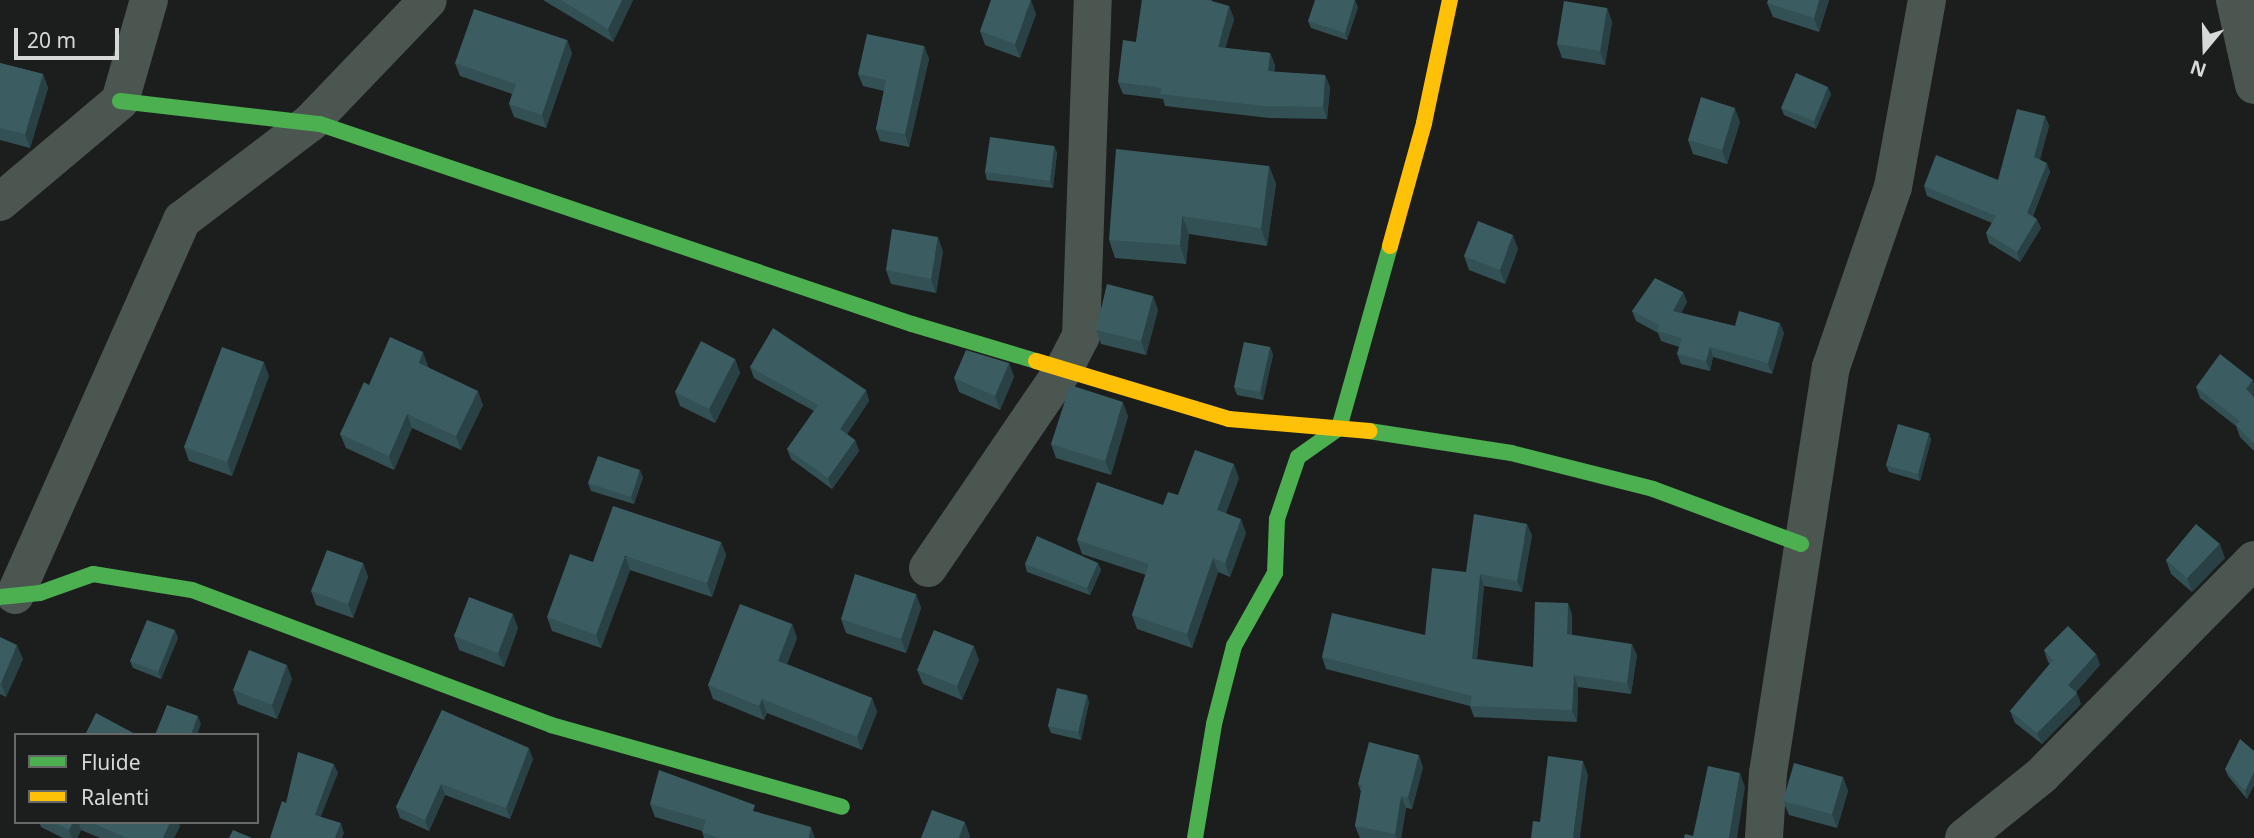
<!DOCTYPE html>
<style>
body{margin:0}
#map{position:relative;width:2254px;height:838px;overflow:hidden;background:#1c1d1d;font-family:"Noto Sans",sans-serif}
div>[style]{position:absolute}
.street>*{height:38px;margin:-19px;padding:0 19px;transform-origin:19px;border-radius:19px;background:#4b5650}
.fast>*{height:16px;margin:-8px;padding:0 8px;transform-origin:8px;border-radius:8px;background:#4caf50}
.slow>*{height:16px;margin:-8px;padding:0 8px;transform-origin:8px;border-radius:8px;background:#ffc107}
.wall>*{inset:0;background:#335054}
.shaded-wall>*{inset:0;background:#294145}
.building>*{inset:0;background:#3b5d62}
span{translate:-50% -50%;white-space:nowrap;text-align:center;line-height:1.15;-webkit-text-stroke:7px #1b1e1d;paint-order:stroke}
.legend{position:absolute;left:14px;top:733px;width:245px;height:91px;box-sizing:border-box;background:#1b1e1d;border:2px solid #666968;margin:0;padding:9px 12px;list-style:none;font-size:21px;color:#d7d9d9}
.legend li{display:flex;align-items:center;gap:14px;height:35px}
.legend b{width:35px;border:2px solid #666968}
.north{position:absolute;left:2170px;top:14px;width:70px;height:70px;-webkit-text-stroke:5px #1b1e1d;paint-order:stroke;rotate:199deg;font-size:19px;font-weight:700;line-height:28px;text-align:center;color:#d7d9d9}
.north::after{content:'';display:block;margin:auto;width:24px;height:32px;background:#d7d9d9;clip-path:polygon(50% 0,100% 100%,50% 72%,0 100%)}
.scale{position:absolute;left:14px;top:28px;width:105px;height:32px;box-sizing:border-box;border:4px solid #d7d9d9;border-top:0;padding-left:9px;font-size:21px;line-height:24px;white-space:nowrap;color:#d7d9d9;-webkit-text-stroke:5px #1b1e1d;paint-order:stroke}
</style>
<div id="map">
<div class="street">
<div style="left:2235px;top:0;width:87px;rotate:77.4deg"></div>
<div style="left:0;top:202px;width:157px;rotate:-40.1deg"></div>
<div style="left:120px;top:101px;width:105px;rotate:-74deg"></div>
<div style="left:928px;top:568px;width:241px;rotate:-55.7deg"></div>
<div style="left:1064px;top:369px;width:37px;rotate:-63deg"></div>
<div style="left:1081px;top:336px;width:336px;rotate:-88deg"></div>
<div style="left:15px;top:595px;width:411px;rotate:-66deg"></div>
<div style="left:182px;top:220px;width:161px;rotate:-37.2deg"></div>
<div style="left:310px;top:123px;width:170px;rotate:-46.2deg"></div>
<div style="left:1764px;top:838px;width:65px;rotate:-86.5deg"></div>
<div style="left:1768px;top:773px;width:411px;rotate:-81.2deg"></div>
<div style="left:1831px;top:367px;width:190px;rotate:-71deg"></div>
<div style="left:1893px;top:187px;width:190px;rotate:-79.7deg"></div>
<div style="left:1964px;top:838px;width:100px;rotate:-38.9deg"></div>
<div style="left:2042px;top:775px;width:302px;rotate:-45.4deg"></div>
</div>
<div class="fast">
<div style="left:120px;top:101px;width:201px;rotate:6.6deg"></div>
<div style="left:320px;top:124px;width:625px;rotate:18.67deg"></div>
<div style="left:912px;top:324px;width:129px;rotate:16.6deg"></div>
<div style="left:1369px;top:431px;width:144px;rotate:8.8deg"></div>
<div style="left:1511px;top:453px;width:146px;rotate:14.2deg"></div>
<div style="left:1653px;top:489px;width:158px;rotate:20.4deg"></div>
<div style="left:0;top:597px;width:40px;rotate:-5.7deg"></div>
<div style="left:40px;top:593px;width:56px;rotate:-19.7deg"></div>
<div style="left:93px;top:574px;width:100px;rotate:9.2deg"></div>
<div style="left:192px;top:590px;width:384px;rotate:20.6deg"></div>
<div style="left:551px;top:725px;width:302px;rotate:15.7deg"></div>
<div style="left:1195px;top:838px;width:116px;rotate:-80.5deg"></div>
<div style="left:1214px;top:724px;width:81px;rotate:-75.6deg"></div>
<div style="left:1234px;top:646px;width:84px;rotate:-60.7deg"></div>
<div style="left:1275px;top:573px;width:54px;rotate:-87.9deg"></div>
<div style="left:1277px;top:519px;width:65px;rotate:-71.3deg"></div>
<div style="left:1298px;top:457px;width:50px;rotate:-35.3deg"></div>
<div style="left:1339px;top:428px;width:189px;rotate:-74.3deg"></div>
</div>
<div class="slow">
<div style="left:1390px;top:246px;width:128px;rotate:-74.5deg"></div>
<div style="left:1424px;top:123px;width:126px;rotate:-78.1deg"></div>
<div style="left:1036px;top:361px;width:202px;rotate:16.7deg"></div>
<div style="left:1229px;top:419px;width:141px;rotate:4.9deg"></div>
</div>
<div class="wall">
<div style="clip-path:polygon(543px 0,633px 0,613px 42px)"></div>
<div style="clip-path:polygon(1142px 0,1212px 0,1212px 1px,1229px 6px,1234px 19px,1225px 48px,1270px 53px,1275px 65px,1274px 72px,1325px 75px,1330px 87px,1327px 119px,1269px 118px,1165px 106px,1163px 99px,1123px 94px,1118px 82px,1136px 42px)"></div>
<div style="clip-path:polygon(1829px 0,1819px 32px,1773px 17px,1767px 3px)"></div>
<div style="clip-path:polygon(1358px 7px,1347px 40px,1311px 28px,1308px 21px)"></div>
<div style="clip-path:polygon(1607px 8px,1612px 22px,1605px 65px,1562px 58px,1557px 44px)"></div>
<div style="clip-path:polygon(1036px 14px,1020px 58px,985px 45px,980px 31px)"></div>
<div style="clip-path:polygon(567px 40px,572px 53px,546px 128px,514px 117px,509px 104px,512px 94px,460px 76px,455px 63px)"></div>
<div style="clip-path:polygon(924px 46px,929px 59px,909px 147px,880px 141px,876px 129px,884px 91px,863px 86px,858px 74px)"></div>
<div style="clip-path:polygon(0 63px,43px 74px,48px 88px,30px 148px,0 140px)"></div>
<div style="clip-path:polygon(1831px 94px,1816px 129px,1784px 115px,1781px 108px)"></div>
<div style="clip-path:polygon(2045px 116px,2049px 126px,2040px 159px,2050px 172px,2033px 216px,2041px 228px,2020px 262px,1989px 243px,1986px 233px,1992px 223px,1927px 196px,1924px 186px,1998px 180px)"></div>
<div style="clip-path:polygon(1740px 122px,1727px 164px,1693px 154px,1688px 140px)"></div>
<div style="clip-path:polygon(1054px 146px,1057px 153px,1053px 188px,987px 180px,985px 172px)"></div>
<div style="clip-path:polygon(1269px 166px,1276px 184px,1267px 246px,1189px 234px,1186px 264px,1115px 258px,1109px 240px)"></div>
<div style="clip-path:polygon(1518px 249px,1505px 284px,1469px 270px,1464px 256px)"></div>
<div style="clip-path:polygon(943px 251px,936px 293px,891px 284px,886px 270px)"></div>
<div style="clip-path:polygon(1683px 292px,1687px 302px,1681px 313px,1735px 326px,1784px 333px,1772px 374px,1713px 357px,1710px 371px,1681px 364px,1677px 354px,1679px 347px,1661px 341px,1658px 333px,1636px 321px,1632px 311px)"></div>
<div style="clip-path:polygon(1153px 296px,1158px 310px,1146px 355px,1101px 344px,1096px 330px)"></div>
<div style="clip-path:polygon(1270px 347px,1273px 355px,1263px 400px,1237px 395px,1234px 387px)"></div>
<div style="clip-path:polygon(735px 359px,740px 373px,715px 423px,680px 406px,675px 392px)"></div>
<div style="clip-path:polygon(1009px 363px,1014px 377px,1000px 410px,959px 392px,954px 378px)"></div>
<div style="clip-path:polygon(428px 366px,428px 367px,483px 405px,461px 450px,412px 428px,394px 470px,346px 448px,340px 434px,369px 385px)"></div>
<div style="clip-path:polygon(750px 367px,866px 390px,869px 401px,847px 434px,855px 440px,859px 451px,832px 489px,791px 459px,787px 449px,814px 411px,754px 378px)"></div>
<div style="clip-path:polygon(269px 376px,232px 476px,189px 461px,184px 447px)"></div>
<div style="clip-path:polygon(2254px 383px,2253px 396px,2254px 451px,2240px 437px,2236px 426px,2200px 398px,2196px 387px)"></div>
<div style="clip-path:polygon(1128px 416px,1111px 475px,1056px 458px,1051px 444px)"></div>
<div style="clip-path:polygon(1929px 433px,1931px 440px,1920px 481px,1889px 472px,1886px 465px)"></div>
<div style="clip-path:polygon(643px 477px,634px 504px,591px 491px,588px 483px)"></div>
<div style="clip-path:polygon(1239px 478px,1226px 513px,1246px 533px,1230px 577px,1218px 572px,1192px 648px,1137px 629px,1132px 615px,1146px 575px,1082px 554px,1077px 540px,1163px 505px,1178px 495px)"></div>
<div style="clip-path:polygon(1532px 535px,1522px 592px,1484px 586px,1477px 659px,1533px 667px,1568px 603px,1572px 615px,1572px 635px,1637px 655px,1631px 694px,1578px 687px,1577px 722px,1474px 717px,1470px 706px,1326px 669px,1322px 657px,1425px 635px,1466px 572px)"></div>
<div style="clip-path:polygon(721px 542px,726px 555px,712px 597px,630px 570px,601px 648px,552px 631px,547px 617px,593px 562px)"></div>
<div style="clip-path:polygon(2225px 558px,2192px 592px,2171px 574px,2166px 560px)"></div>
<div style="clip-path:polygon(363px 563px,368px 577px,353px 618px,316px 605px,311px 591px)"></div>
<div style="clip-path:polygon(1098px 563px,1101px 570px,1090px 595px,1027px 572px,1025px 564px)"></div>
<div style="clip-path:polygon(916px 594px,921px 608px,906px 653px,846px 633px,841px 619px)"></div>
<div style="clip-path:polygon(792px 624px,797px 638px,787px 664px,872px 698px,877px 712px,862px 750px,767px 713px,764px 720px,713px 699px,708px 685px)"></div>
<div style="clip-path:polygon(518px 628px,504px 667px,459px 650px,454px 636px)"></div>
<div style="clip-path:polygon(0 637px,23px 659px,6px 697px,0 694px)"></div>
<div style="clip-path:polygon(178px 638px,161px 679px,133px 668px,130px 661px)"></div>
<div style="clip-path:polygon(2044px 650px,2096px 654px,2100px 665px,2076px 692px,2081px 704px,2042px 744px,2015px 723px,2010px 711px,2050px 664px,2048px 662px)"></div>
<div style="clip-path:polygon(979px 660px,962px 700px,923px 684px,917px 670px)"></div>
<div style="clip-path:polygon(292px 679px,277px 719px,238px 704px,233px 690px)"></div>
<div style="clip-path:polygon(1087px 695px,1089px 702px,1081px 740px,1051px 733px,1048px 726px)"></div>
<div style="clip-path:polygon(442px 710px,533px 759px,510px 819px,445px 795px,429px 831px,400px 818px,396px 807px)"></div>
<div style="clip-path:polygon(2254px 751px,2254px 785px,2247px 799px,2228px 776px,2225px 769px)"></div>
<div style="clip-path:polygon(1423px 767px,1412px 809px,1406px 808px,1401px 838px,1360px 838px,1355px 826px,1361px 792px,1358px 784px)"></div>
<div style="clip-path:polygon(1843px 777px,1848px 791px,1837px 828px,1789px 815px,1783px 801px)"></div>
<div style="clip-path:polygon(650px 804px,758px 812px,815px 838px,704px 838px,702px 831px,655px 817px)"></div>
<div style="clip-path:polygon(39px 822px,178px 822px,180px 826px,174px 838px,100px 838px,81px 830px,77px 838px,63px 838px,41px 827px)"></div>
</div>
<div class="shaded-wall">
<div style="clip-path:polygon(622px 0,633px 0,613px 42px,608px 29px)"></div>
<div style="clip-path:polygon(1031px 0,1036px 14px,1020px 58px,1015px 44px)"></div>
<div style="clip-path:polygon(1355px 0,1358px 7px,1347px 40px,1345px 33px)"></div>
<div style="clip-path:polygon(1819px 0,1829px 0,1819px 32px,1814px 18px)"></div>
<div style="clip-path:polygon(1229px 6px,1234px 19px,1222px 60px,1218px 47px)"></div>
<div style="clip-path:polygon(1607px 8px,1612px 22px,1605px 65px,1600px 51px)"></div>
<div style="clip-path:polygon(567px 40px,572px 53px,546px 128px,542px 115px)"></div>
<div style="clip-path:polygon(924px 46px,929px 59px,909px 147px,905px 134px)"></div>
<div style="clip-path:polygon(1270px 53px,1275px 65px,1273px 83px,1268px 71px)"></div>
<div style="clip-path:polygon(43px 74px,48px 88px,30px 148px,25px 134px)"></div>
<div style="clip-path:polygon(1325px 75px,1330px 87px,1327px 119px,1323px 107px)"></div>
<div style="clip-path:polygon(1828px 87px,1831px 94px,1816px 129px,1814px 121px)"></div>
<div style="clip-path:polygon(1735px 108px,1740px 122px,1727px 164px,1722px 150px)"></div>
<div style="clip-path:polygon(2045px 116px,2049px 126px,2038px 166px,2034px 157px)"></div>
<div style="clip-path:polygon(1054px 146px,1057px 153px,1053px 188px,1050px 181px)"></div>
<div style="clip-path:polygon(2047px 163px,2050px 172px,2030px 222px,2027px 213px)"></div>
<div style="clip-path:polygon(1269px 166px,1276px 184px,1267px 246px,1261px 228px)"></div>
<div style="clip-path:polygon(1182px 216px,1189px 234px,1186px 264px,1180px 245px)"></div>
<div style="clip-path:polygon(2037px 219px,2041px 228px,2020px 262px,2017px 252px)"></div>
<div style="clip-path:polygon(1513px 235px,1518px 249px,1505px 284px,1500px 270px)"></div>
<div style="clip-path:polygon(938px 237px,943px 251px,936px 293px,931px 279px)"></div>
<div style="clip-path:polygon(1683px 292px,1687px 302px,1677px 321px,1673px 311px)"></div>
<div style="clip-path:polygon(1153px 296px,1158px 310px,1146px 355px,1141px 341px)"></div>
<div style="clip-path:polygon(1780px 323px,1784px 333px,1772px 374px,1768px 363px)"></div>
<div style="clip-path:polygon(1270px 347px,1273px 355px,1263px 400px,1260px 392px)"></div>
<div style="clip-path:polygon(1710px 347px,1713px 357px,1710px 371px,1706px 361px)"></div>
<div style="clip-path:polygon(423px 352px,428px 366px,424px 377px,419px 363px)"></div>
<div style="clip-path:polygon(735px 359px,740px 373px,715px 423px,709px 409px)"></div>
<div style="clip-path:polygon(264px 362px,269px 376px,232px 476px,227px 462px)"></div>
<div style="clip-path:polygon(1009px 363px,1014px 377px,1000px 410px,995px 396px)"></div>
<div style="clip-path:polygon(2253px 380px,2254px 395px,2250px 400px,2246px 389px)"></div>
<div style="clip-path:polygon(866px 390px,869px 401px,844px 439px,840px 429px)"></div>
<div style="clip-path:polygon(478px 391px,483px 405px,461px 450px,456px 436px)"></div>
<div style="clip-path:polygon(1123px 402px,1128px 416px,1111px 475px,1105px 461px)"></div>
<div style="clip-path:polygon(407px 414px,412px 428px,394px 470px,389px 456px)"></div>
<div style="clip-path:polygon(1929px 433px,1931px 440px,1920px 481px,1918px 474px)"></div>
<div style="clip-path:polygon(855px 440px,859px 451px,832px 489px,828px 478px)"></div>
<div style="clip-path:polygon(1234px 464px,1239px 478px,1222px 524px,1217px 510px)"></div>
<div style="clip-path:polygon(640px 470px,643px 477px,634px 504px,631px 497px)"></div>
<div style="clip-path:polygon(1241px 519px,1246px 533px,1230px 577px,1225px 563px)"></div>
<div style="clip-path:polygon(1527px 524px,1532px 535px,1522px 592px,1517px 581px)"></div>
<div style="clip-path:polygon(721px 542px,726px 555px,712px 597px,707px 583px)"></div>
<div style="clip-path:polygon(2220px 544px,2225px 558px,2192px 592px,2187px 578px)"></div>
<div style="clip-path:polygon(625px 556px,630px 570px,601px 648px,596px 635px)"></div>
<div style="clip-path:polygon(1213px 558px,1218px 572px,1192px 648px,1187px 634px)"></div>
<div style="clip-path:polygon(363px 563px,368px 577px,353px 618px,348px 604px)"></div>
<div style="clip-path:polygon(1098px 563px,1101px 570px,1090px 595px,1087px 588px)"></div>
<div style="clip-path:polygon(1480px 574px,1484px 586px,1476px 670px,1472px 659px)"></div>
<div style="clip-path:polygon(916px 594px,921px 608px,906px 653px,901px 639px)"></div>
<div style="clip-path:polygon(1568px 603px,1572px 615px,1571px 646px,1567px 634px)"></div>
<div style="clip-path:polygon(513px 614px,518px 628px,504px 667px,498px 653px)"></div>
<div style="clip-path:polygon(792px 624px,797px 638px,783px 674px,778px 661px)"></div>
<div style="clip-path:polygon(175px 630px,178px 638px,161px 679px,158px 672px)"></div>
<div style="clip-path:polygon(1632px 644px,1637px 655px,1631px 694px,1627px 683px)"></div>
<div style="clip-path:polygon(17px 645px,23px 659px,6px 697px,1px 683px)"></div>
<div style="clip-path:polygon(974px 646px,979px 660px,962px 700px,957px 686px)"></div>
<div style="clip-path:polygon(2096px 654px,2100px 665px,2072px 697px,2068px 685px)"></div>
<div style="clip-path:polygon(287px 665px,292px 679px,277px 719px,272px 705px)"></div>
<div style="clip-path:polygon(1574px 675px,1578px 687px,1577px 722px,1572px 710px)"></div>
<div style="clip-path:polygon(2077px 693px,2081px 704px,2042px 744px,2037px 733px)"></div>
<div style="clip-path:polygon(1087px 695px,1089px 702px,1081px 740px,1078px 732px)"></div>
<div style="clip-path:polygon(872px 698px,877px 712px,862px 750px,857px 737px)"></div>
<div style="clip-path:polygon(762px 699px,767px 713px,764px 720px,759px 706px)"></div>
<div style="clip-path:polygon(198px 716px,201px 724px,197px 735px,191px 735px)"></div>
<div style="clip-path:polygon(529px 748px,533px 759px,510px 819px,506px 808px)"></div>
<div style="clip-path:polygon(1419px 755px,1423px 767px,1412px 809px,1408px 797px)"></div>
<div style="clip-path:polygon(1583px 761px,1588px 775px,1580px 838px,1573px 838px)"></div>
<div style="clip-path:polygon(334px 764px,338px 773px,318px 824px,315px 815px)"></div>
<div style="clip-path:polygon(2254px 772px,2254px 785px,2247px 799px,2245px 791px)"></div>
<div style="clip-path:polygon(1740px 773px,1745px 787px,1737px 838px,1729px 838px)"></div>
<div style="clip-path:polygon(1843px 777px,1848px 791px,1837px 828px,1832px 814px)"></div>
<div style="clip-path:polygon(441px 784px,445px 795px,429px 831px,425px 820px)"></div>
<div style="clip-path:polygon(1401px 796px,1406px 808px,1401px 838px,1397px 838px,1395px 834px)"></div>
<div style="clip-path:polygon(73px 822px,78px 822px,81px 830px,77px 838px,72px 838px,69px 830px)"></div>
<div style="clip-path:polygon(170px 822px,178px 822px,180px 826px,174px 838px,163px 838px)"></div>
<div style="clip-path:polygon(965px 822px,970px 836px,970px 838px,959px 838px)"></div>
<div style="clip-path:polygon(341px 823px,344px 833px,342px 838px,335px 838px)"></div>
<div style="clip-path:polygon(811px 827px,815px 838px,809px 838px)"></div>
</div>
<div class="building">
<div style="clip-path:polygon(561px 0,622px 0,608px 29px)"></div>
<div style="clip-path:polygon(991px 0,1031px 0,1015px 44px,980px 31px)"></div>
<div style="clip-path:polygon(1142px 0,1207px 0,1229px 6px,1218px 47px,1270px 53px,1268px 71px,1325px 75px,1323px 107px,1264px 106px,1160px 94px,1162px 88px,1118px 82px,1123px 40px,1136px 42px)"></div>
<div style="clip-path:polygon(1315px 0,1355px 0,1345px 33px,1308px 21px)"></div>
<div style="clip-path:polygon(1768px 0,1819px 0,1814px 18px,1767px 3px)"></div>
<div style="clip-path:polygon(1564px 1px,1607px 8px,1600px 51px,1557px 44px)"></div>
<div style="clip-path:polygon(474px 9px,567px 40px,542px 115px,509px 104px,516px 84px,455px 63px)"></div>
<div style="clip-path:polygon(867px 34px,924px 46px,905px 134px,876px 129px,886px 80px,858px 74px)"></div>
<div style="clip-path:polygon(0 63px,43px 74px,25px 134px,0 128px)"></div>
<div style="clip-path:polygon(1796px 73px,1828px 87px,1814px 121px,1781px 108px)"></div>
<div style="clip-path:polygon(1701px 97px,1735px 108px,1722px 150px,1688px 140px)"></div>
<div style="clip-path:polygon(2017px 109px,2045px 116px,2034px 157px,2047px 163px,2027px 213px,2037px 219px,2017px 252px,1986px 233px,1996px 216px,1924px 186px,1936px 155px,1998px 180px)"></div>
<div style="clip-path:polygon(990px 137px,1054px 146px,1050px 181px,985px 172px)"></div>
<div style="clip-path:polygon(1116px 149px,1269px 166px,1261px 228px,1182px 216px,1180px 245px,1109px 240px)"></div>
<div style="clip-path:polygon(1478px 221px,1513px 235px,1500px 270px,1464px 256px)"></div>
<div style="clip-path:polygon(892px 229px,938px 237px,931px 279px,886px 270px)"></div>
<div style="clip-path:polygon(1655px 278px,1683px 292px,1673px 311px,1735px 326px,1739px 311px,1780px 323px,1768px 363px,1710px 347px,1706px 361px,1677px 354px,1682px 338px,1657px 331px,1659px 325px,1632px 311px)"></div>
<div style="clip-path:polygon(1107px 284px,1153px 296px,1141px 341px,1096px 330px)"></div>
<div style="clip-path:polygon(773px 328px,866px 390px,840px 429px,855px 440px,828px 478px,787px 449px,818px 405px,750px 367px)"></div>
<div style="clip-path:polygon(390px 337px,423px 352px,419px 363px,478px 391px,456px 436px,407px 414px,389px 456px,340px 434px,364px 382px,369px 385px)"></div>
<div style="clip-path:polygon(701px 341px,735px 359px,709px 409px,675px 392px)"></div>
<div style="clip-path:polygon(1244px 342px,1270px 347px,1260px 392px,1234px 387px)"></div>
<div style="clip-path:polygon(222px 347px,264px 362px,227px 462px,184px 447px)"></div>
<div style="clip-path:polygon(966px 350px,1009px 363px,995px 396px,954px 378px)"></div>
<div style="clip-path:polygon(2220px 354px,2253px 380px,2246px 389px,2254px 397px,2254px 444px,2236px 425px,2240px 421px,2196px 387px)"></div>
<div style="clip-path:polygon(1070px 385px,1123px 402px,1105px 461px,1051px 444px)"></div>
<div style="clip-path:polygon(1898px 424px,1929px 433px,1918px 474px,1886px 465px)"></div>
<div style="clip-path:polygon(1195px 450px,1234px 464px,1217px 510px,1241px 519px,1225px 563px,1213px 558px,1187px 634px,1132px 615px,1149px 564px,1077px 540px,1097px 482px,1163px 505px,1168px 492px,1178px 495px)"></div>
<div style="clip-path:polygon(598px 456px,640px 470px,631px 497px,588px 483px)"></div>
<div style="clip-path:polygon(613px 506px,721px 542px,707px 583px,625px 556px,596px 635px,547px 617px,570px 554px,593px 562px)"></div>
<div style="clip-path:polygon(1474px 514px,1527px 524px,1517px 581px,1480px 574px,1472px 659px,1533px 667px,1535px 602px,1568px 603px,1567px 634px,1632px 644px,1627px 683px,1574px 675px,1572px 710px,1470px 706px,1472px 696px,1322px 657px,1332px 613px,1425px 635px,1432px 568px,1466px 572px)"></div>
<div style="clip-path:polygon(2196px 524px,2220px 544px,2187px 578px,2166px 560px)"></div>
<div style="clip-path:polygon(1037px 536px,1098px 563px,1087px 588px,1025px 564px)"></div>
<div style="clip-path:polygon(327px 550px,363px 563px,348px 604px,311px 591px)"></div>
<div style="clip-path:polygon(855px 574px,916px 594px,901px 639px,841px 619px)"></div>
<div style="clip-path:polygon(469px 597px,513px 614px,498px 653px,454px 636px)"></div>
<div style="clip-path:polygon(740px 604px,792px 624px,778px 661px,872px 698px,857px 737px,762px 699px,759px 706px,708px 685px)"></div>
<div style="clip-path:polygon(147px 620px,175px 630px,158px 672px,130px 661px)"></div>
<div style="clip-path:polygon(2068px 626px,2096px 654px,2068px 685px,2077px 693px,2037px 733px,2010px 711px,2053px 660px,2044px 650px)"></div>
<div style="clip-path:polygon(934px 630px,974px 646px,957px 686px,917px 670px)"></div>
<div style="clip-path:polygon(0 637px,17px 645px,1px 683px,0 682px)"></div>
<div style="clip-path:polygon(249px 650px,287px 665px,272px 705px,233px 690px)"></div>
<div style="clip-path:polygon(1057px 688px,1087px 695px,1078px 732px,1048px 726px)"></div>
<div style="clip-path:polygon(167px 705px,198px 716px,191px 735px,155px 735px)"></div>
<div style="clip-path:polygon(442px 710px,529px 748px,506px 808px,441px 784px,425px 820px,396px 807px)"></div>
<div style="clip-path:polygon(96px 713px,137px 735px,85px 735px)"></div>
<div style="clip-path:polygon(2240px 739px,2254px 751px,2254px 772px,2245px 791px,2225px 769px)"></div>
<div style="clip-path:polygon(1369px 742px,1419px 755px,1408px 797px,1401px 796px,1395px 834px,1355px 826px,1362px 785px,1358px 784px)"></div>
<div style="clip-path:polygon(298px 752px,334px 764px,315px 815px,341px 823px,335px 838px,270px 838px,282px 801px,286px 803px)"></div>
<div style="clip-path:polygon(1548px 756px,1583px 761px,1573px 838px,1531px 838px,1533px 821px,1540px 822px)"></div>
<div style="clip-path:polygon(1794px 763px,1843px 777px,1832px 814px,1783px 801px)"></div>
<div style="clip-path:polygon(1708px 766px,1740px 773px,1729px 838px,1684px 838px,1685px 834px,1693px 836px)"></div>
<div style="clip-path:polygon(659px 770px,755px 805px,753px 811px,811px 827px,809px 838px,719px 838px,702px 832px,706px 820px,650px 804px)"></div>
<div style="clip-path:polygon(932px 810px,965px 822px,959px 838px,921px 838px)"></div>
<div style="clip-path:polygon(54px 822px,73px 822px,69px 830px)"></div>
<div style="clip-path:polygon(90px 822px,170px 822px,163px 838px,127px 838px)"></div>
<div style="clip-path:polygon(233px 830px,252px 838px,229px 838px)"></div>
</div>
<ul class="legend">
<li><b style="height:9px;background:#4caf50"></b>Fluide</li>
<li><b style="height:9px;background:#ffc107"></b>Ralenti</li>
</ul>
<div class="north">N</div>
<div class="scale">20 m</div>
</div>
